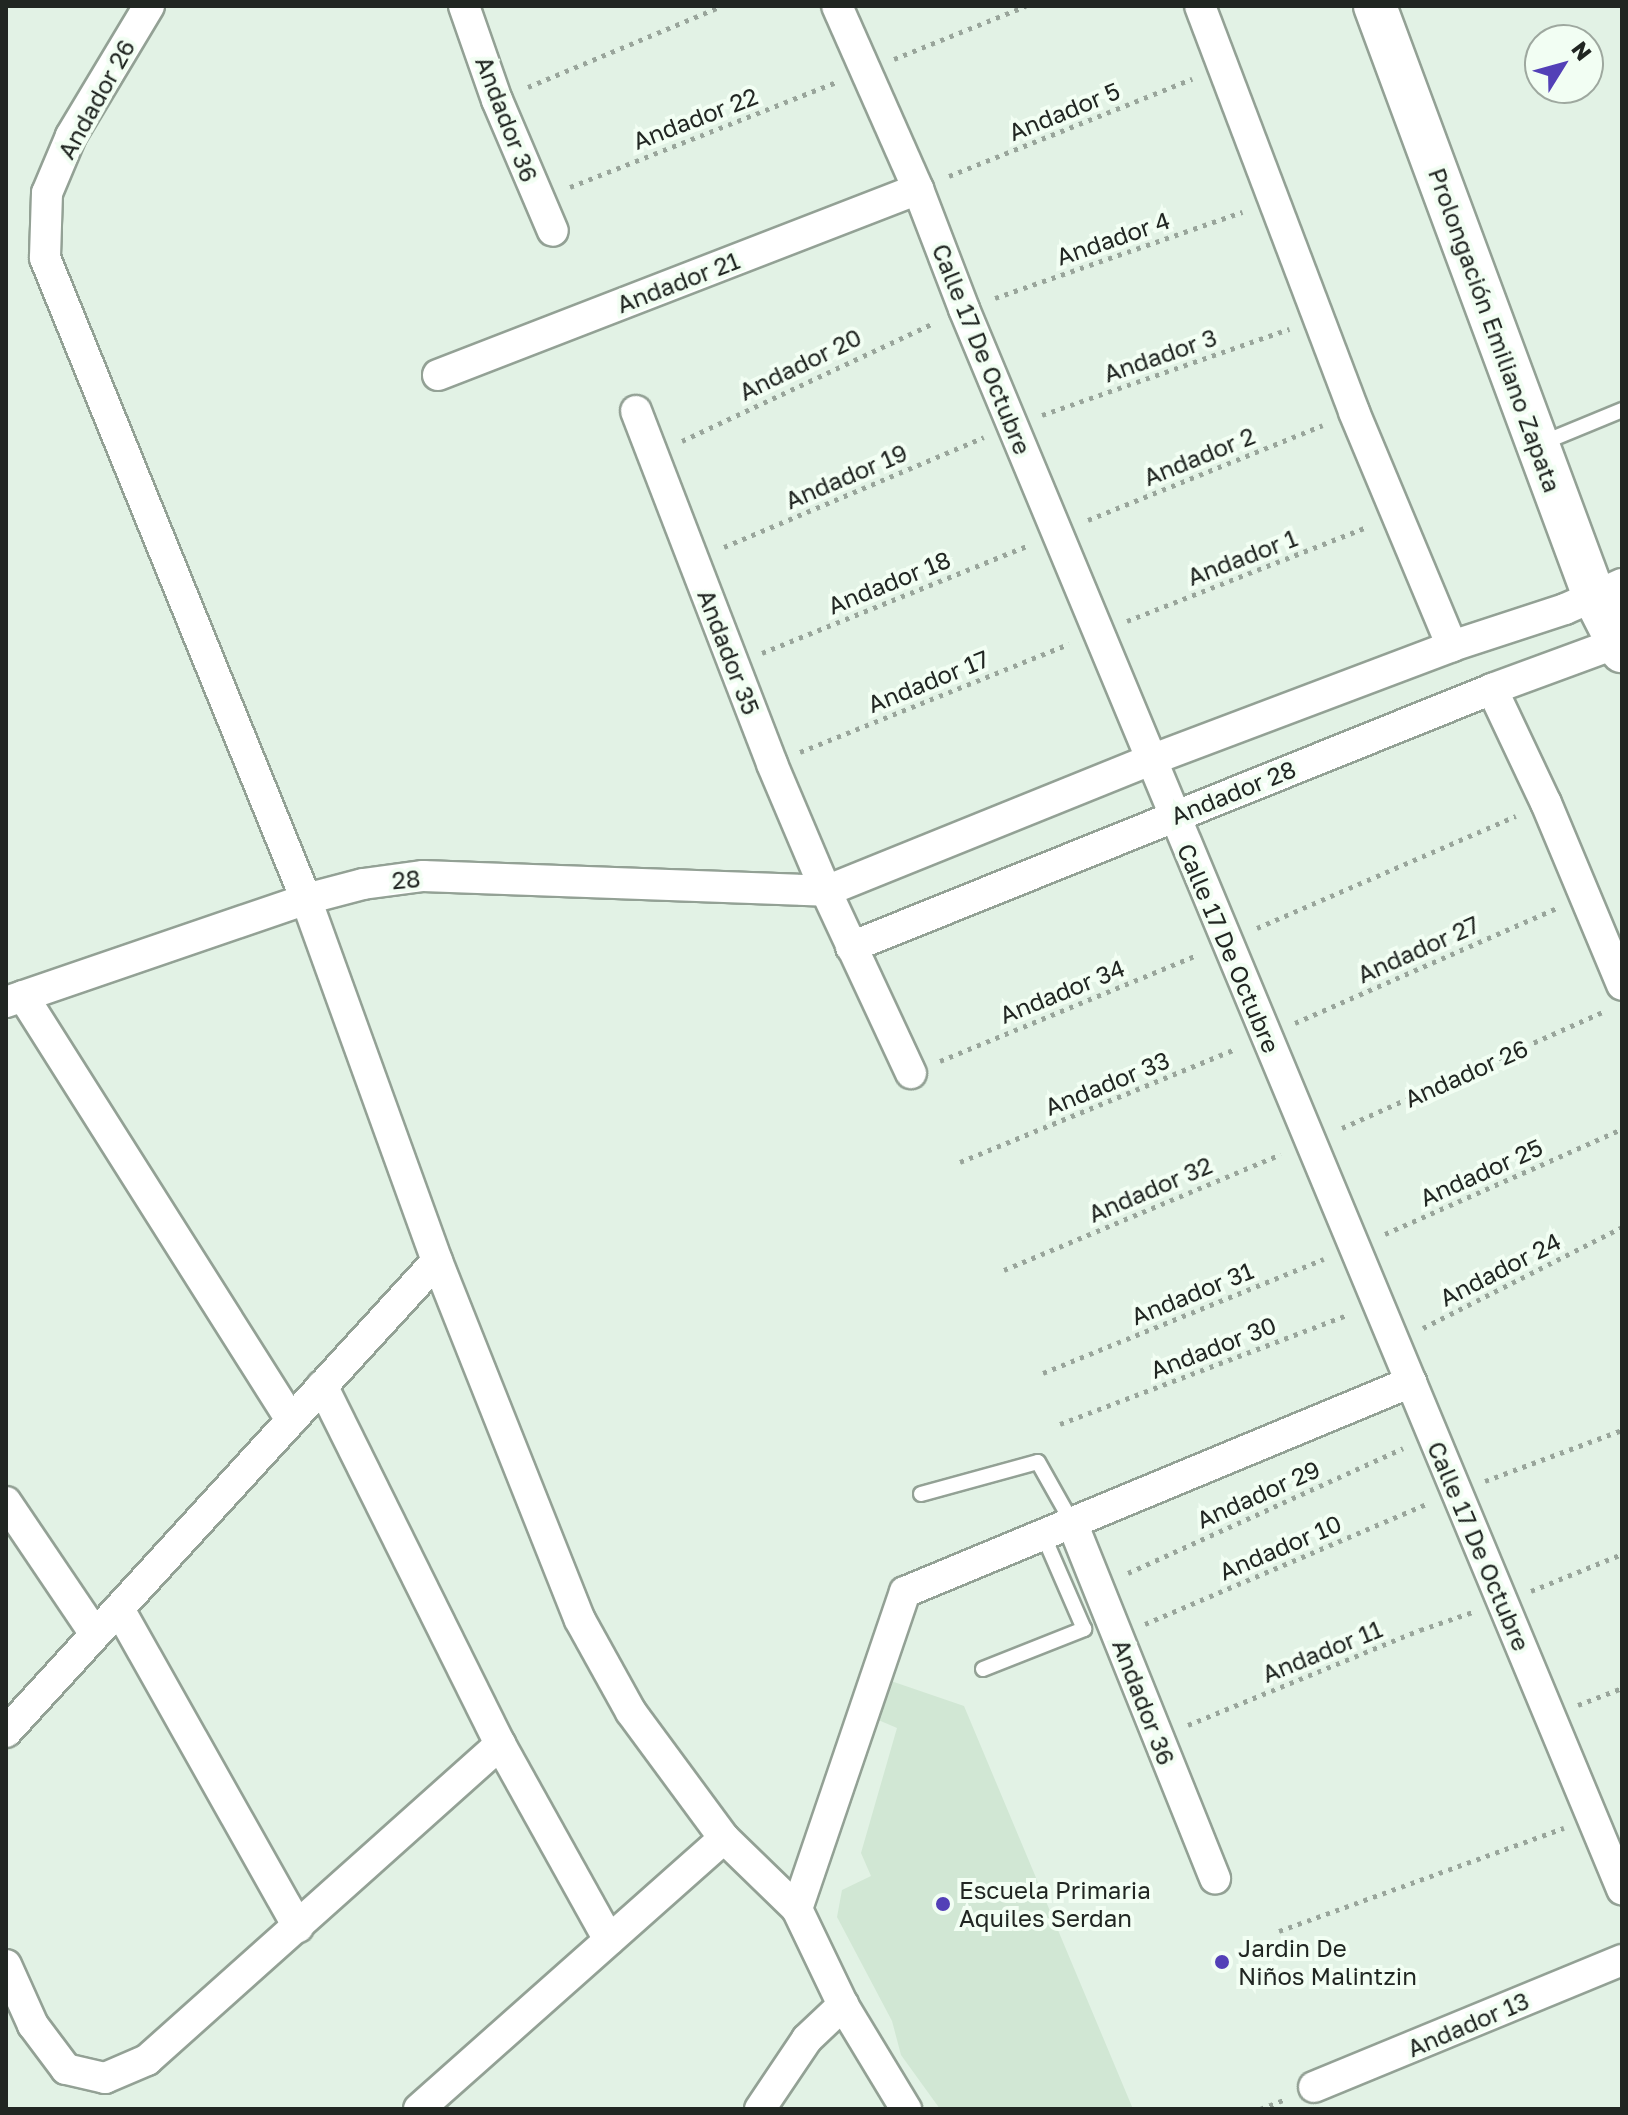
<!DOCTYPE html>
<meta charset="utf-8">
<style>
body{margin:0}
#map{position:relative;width:1628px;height:2115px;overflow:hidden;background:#e2f2e5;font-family:"Golos Text",sans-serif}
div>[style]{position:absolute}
.built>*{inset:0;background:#d1e7d4}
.path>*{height:5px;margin-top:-2.5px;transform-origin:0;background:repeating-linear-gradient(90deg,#99a59b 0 4px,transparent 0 10px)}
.roads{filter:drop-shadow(2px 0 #93a195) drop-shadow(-2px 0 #93a195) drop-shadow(0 2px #93a195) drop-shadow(0 -2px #93a195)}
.service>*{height:14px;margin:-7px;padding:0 7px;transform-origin:7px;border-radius:7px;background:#fff}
.minor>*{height:30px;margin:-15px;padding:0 15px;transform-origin:15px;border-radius:15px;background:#fff}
.secondary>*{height:42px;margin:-21px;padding:0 21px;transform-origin:21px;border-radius:21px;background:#fff}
.dots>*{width:22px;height:22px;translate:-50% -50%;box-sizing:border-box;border:4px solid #f2fef3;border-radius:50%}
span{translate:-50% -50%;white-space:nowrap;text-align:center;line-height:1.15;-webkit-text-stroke:8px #f2fef3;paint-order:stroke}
.street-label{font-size:24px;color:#212622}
.poi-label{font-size:24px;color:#212622}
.left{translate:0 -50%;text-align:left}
.frame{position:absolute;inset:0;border:8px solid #212622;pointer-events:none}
.north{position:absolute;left:1524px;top:24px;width:80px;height:80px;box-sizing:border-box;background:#f2fef3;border:2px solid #9ea89f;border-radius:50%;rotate:53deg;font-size:22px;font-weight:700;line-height:32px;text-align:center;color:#212622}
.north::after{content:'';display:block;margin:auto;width:28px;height:36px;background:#5340b7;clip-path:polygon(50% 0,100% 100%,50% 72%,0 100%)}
</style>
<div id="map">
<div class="built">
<div style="clip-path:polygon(891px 1681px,964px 1706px,1133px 2109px,940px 2109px,901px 2055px,892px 2021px,837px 1917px,842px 1890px,871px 1876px,861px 1853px,897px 1728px,876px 1719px)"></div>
</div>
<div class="path">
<div style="left:894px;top:59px;width:142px;rotate:-21.9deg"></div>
<div style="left:528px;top:87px;width:210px;rotate:-22.7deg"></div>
<div style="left:949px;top:176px;width:262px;rotate:-21.8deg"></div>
<div style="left:570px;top:187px;width:286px;rotate:-21.5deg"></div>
<div style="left:995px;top:298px;width:262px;rotate:-19.2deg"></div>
<div style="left:1042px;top:415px;width:262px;rotate:-19.2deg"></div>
<div style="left:682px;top:441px;width:278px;rotate:-25.1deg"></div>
<div style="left:1088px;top:520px;width:253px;rotate:-22deg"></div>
<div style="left:724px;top:547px;width:282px;rotate:-22.9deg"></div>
<div style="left:1127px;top:621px;width:258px;rotate:-21.4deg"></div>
<div style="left:762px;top:653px;width:286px;rotate:-22deg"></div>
<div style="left:800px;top:752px;width:290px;rotate:-21.9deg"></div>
<div style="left:1257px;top:928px;width:282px;rotate:-23.4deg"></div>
<div style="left:1295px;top:1023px;width:286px;rotate:-23.7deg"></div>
<div style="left:940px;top:1061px;width:278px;rotate:-22.4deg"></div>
<div style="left:1342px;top:1128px;width:286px;rotate:-24deg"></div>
<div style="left:960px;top:1162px;width:298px;rotate:-22.3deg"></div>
<div style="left:1385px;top:1234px;width:259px;rotate:-23.9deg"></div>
<div style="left:1004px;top:1270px;width:300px;rotate:-22.7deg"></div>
<div style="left:1423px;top:1328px;width:223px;rotate:-26.9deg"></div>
<div style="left:1043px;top:1373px;width:303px;rotate:-22.1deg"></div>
<div style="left:1060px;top:1424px;width:307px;rotate:-20.8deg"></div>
<div style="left:1485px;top:1481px;width:146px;rotate:-20.4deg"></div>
<div style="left:1128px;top:1573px;width:302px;rotate:-24.4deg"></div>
<div style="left:1531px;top:1591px;width:98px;rotate:-22.1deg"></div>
<div style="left:1145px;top:1624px;width:306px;rotate:-23.1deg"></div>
<div style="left:1578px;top:1705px;width:47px;rotate:-21.1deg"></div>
<div style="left:1188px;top:1725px;width:251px;rotate:-22.3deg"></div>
<div style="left:1420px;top:1630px;width:56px;rotate:-18.8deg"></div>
<div style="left:1279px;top:1931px;width:303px;rotate:-19.9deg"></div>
<div style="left:1260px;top:2109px;width:28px;rotate:-21deg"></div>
</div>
<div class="roads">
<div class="service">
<div style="left:1542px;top:443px;width:87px;rotate:-22.4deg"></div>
<div style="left:921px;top:1494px;width:121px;rotate:-15.3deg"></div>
<div style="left:1038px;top:1462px;width:71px;rotate:60.6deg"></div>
<div style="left:983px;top:1669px;width:109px;rotate:-21.6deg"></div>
<div style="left:1084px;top:1629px;width:100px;rotate:-113.5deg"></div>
</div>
<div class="minor">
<div style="left:149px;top:6px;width:152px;rotate:121deg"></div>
<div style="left:71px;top:136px;width:62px;rotate:112.8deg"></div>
<div style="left:47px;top:193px;width:65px;rotate:91.8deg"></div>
<div style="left:45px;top:258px;width:692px;rotate:67.85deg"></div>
<div style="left:306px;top:899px;width:385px;rotate:70.1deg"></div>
<div style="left:437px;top:1261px;width:386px;rotate:68.3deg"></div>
<div style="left:580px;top:1620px;width:105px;rotate:61deg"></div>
<div style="left:631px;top:1712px;width:157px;rotate:53.6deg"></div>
<div style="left:724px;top:1838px;width:102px;rotate:44.2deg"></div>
<div style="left:797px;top:1909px;width:106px;rotate:64.4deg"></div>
<div style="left:843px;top:2005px;width:122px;rotate:58.8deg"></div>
<div style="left:464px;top:6px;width:100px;rotate:70.7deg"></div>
<div style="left:497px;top:100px;width:142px;rotate:66.9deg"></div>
<div style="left:837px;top:6px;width:200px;rotate:66.1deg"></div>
<div style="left:918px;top:189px;width:129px;rotate:69deg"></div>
<div style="left:964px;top:309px;width:1712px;rotate:67.39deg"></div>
<div style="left:1200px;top:6px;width:434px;rotate:69.2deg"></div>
<div style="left:1354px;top:412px;width:254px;rotate:67.3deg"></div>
<div style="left:438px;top:375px;width:515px;rotate:-21.18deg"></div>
<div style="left:636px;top:411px;width:378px;rotate:68.9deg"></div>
<div style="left:772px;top:764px;width:138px;rotate:67deg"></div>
<div style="left:826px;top:891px;width:201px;rotate:65deg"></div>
<div style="left:1492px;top:689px;width:126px;rotate:64.7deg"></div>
<div style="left:1546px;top:803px;width:197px;rotate:67.3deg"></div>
<div style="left:851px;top:947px;width:691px;rotate:-21.92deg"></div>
<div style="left:1492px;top:689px;width:133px;rotate:-20.2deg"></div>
<div style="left:23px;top:996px;width:502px;rotate:57.7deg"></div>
<div style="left:6px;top:1002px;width:317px;rotate:-18.9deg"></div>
<div style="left:306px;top:899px;width:59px;rotate:-14.7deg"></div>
<div style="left:363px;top:884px;width:61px;rotate:-7.6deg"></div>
<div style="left:423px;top:876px;width:403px;rotate:2.1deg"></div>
<div style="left:826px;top:891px;width:350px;rotate:-22deg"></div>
<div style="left:1151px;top:760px;width:322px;rotate:-20.7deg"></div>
<div style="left:1452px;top:646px;width:119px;rotate:-18.1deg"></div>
<div style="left:1565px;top:609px;width:62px;rotate:-23.7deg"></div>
<div style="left:6px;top:1502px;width:159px;rotate:56deg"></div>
<div style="left:1073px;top:1525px;width:381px;rotate:68.1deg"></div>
<div style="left:119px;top:1609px;width:365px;rotate:60.6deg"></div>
<div style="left:6px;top:1732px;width:638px;rotate:-47.54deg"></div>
<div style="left:500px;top:1744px;width:224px;rotate:60.9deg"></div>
<div style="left:797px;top:1909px;width:335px;rotate:-71.2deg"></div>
<div style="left:905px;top:1592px;width:548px;rotate:-22.54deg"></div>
<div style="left:6px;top:1965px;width:66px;rotate:65.8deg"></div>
<div style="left:33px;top:2025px;width:55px;rotate:53.1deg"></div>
<div style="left:66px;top:2069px;width:40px;rotate:13deg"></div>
<div style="left:105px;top:2078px;width:46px;rotate:-23.2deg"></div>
<div style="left:147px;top:2060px;width:474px;rotate:-41.8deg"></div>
<div style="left:500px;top:1744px;width:400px;rotate:-116.4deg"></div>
<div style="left:1314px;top:2087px;width:333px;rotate:-22.4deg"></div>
<div style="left:419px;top:2109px;width:408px;rotate:-41.6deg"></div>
<div style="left:760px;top:2109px;width:84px;rotate:-56.1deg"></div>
<div style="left:807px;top:2039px;width:50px;rotate:-43.4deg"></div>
</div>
<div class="secondary">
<div style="left:1375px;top:6px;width:629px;rotate:69.64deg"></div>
<div style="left:1594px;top:596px;width:62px;rotate:63deg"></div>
</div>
</div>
<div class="dots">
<div style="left:943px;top:1904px;background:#5340b7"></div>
<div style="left:1222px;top:1962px;background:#5340b7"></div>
</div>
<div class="street-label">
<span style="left:96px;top:99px;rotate:-61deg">Andador 26</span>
<span style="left:1064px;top:111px;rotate:-22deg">Andador 5</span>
<span style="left:695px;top:118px;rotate:-21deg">Andador 22</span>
<span style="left:507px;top:119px;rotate:69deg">Andador 36</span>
<span style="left:1113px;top:238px;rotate:-19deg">Andador 4</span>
<span style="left:678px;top:282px;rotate:-21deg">Andador 21</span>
<span style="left:1495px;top:330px;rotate:70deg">Prolongación Emiliano Zapata</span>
<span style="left:982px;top:349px;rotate:68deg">Calle 17 De Octubre</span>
<span style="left:1160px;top:355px;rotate:-19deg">Andador 3</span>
<span style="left:800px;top:364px;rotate:-26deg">Andador 20</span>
<span style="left:1199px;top:456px;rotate:-22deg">Andador 2</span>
<span style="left:846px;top:476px;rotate:-23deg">Andador 19</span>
<span style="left:1242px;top:557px;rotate:-21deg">Andador 1</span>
<span style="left:889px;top:582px;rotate:-22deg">Andador 18</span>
<span style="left:729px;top:652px;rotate:69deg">Andador 35</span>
<span style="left:928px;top:681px;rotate:-22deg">Andador 17</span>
<span style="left:1233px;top:792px;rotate:-22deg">Andador 28</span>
<span style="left:406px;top:879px;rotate:-5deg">28</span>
<span style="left:1229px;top:948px;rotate:67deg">Calle 17 De Octubre</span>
<span style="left:1418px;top:949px;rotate:-24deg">Andador 27</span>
<span style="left:1062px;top:991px;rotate:-22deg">Andador 34</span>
<span style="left:1466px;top:1073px;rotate:-24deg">Andador 26</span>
<span style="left:1107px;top:1083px;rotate:-22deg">Andador 33</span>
<span style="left:1481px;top:1172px;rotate:-24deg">Andador 25</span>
<span style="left:1150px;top:1189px;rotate:-23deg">Andador 32</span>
<span style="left:1500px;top:1269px;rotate:-27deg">Andador 24</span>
<span style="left:1192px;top:1293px;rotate:-22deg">Andador 31</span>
<span style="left:1213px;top:1347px;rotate:-21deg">Andador 30</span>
<span style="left:1258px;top:1494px;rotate:-24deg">Andador 29</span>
<span style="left:1479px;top:1546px;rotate:67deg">Calle 17 De Octubre</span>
<span style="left:1280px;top:1547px;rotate:-23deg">Andador 10</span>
<span style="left:1322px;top:1651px;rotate:-22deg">Andador 11</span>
<span style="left:1144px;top:1702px;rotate:69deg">Andador 36</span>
<span style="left:1468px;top:2024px;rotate:-23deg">Andador 13</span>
</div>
<div class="poi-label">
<span class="left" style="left:959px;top:1904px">Escuela Primaria<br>Aquiles Serdan</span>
<span class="left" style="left:1238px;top:1962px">Jardin De<br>Niños Malintzin</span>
</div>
<div class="frame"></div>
<div class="north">N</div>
</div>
